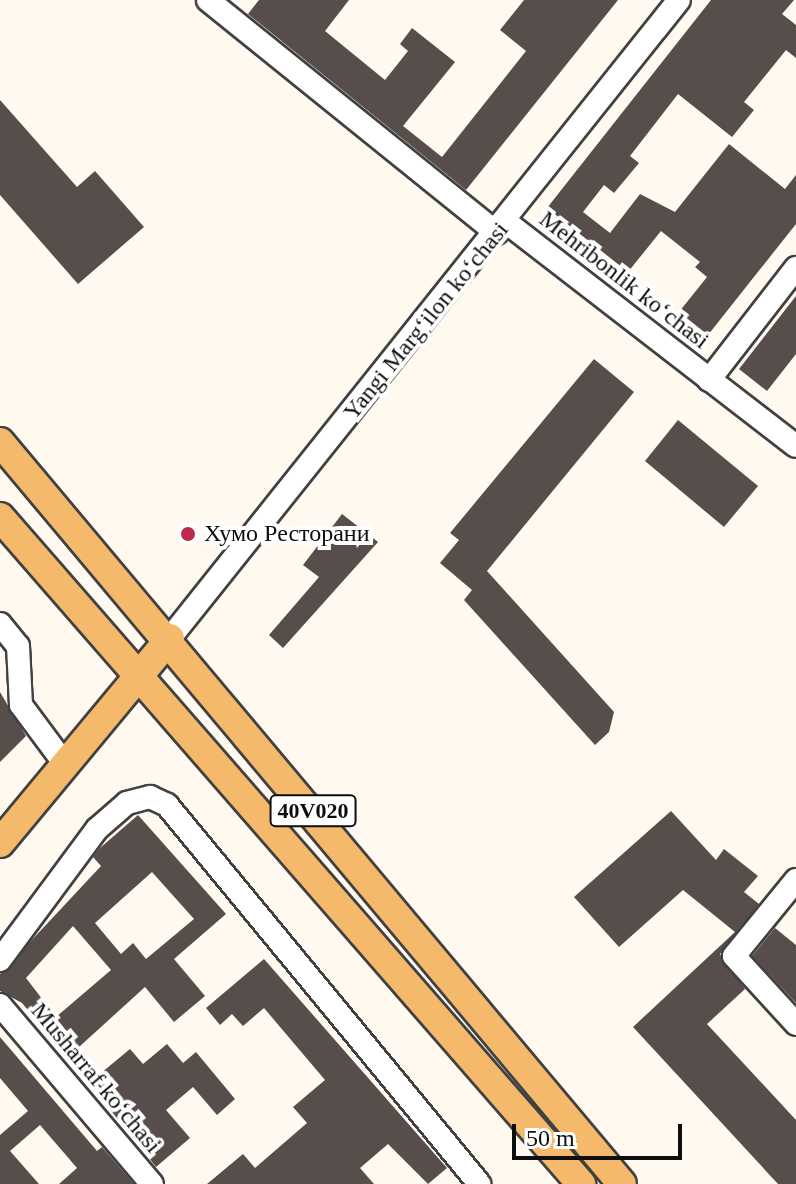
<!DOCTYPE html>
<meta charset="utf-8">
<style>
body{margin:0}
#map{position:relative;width:796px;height:1184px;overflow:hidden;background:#fff9f0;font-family:"Times New Roman",serif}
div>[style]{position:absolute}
.building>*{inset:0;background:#574d4b}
.roads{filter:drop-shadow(2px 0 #414141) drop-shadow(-2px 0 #414141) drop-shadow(0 2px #414141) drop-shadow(0 -2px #414141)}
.minor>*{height:22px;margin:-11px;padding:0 11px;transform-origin:11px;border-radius:11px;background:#fff}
.major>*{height:28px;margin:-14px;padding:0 14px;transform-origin:14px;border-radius:14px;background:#f4b96b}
.dots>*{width:22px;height:22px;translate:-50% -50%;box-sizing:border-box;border:4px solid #fff;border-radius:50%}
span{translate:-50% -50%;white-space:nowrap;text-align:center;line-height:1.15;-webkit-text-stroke:8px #fff;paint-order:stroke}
.shield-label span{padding:2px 6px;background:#fff;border:2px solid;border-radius:6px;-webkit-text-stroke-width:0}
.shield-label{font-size:22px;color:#0e0e0e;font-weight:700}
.street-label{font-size:24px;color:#0e0e0e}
.poi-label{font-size:24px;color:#0e0e0e}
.left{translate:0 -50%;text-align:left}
.scale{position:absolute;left:512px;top:1124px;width:170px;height:36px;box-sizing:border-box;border:4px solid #0e0e0e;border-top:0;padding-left:10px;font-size:24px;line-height:28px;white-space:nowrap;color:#0e0e0e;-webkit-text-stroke:6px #fff;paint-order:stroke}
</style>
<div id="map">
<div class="building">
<div style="clip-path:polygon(259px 0,349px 0,325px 31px,385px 80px,408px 51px,400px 44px,412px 28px,455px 62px,403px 126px,442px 157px,526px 51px,500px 30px,524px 0,618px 0,466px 190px,248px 14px)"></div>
<div style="clip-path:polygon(711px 0,794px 0,782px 14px,796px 25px,796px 58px,786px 50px,744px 102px,754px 110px,732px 137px,678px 94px,630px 156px,639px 163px,614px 193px,604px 185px,583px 212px,610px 233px,640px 194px,675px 212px,729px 144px,785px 189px,796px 175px,796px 224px,708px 335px,679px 312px,707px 277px,695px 267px,700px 262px,661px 231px,628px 272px,547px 208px)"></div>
<div style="clip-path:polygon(0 100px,77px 187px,95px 171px,144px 227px,78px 284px,0 195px)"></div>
<div style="clip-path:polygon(796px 296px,796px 354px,767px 391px,739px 369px)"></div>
<div style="clip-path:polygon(594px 359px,634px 392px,487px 571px,614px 712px,609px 732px,595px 745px,464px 600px,472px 590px,440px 563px,459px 540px,450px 533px)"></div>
<div style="clip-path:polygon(678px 420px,758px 486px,724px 527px,645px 461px)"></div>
<div style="clip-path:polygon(342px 514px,378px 542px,283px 648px,269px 635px,319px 577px,303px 565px)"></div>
<div style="clip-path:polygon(0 692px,26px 736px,0 762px)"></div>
<div style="clip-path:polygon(671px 811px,716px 860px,724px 849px,758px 876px,744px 892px,759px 904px,720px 954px,745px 989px,707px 1024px,796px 1120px,796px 1184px,778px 1184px,633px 1027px,735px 932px,683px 890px,619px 947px,574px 897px)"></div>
<div style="clip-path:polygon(evenodd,138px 815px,226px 914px,174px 959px,205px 996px,174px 1022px,145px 987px,79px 1047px,87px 1057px,76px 1067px,22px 1003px,0 991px,0 974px,101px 866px,93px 857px,100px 848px,138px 815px,152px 872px,194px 919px,146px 959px,133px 943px,121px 954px,95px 923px,152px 872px,138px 815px,73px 926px,111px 970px,56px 1017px,26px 978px,73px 926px)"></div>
<div style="clip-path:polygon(775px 928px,796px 945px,796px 1003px,752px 956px)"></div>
<div style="clip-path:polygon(264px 959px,447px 1168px,428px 1184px,388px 1144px,360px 1168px,374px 1184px,207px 1184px,243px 1154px,255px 1168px,307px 1123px,293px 1107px,325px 1080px,264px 1008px,243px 1026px,232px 1014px,220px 1025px,206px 1008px)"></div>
<div style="clip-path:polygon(0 1037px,97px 1151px,102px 1147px,134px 1184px,59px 1184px,77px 1168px,40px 1125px,10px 1151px,39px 1184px,0 1184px,0 1135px,28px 1111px,0 1078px)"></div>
<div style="clip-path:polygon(167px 1044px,183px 1063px,196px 1052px,235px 1099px,217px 1115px,193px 1087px,166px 1110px,190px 1138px,156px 1167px,89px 1083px,130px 1049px,143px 1064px)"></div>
</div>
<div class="roads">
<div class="minor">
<div style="left:208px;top:0;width:371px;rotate:38.9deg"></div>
<div style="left:506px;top:222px;width:366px;rotate:37.7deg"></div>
<div style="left:709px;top:380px;width:142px;rotate:-52.2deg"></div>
<div style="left:0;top:624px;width:28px;rotate:51deg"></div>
<div style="left:18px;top:646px;width:59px;rotate:87.1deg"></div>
<div style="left:21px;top:705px;width:72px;rotate:53.4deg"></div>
<div style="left:170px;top:638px;width:816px;rotate:-51.42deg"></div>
<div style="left:796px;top:880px;width:98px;rotate:129.2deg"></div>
<div style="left:734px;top:956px;width:92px;rotate:47.6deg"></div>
<div style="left:0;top:960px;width:163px;rotate:-53.5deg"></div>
<div style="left:97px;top:829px;width:40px;rotate:-41deg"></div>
<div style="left:127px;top:803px;width:24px;rotate:-15deg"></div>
<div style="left:150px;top:797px;width:19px;rotate:25deg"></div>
<div style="left:167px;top:805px;width:491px;rotate:50.5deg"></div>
<div style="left:0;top:1005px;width:235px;rotate:49.7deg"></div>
</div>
<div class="major">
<div style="left:0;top:442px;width:968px;rotate:50.03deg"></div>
<div style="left:0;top:517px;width:885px;rotate:48.94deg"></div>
<div style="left:0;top:843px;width:266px;rotate:-50.3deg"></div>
</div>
</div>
<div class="dots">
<div style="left:188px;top:534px;background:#bb2a4c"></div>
</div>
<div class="shield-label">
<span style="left:313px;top:811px">40V020</span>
</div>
<div class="street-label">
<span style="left:624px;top:280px;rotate:38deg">Mehribonlik koʻchasi</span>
<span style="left:426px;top:321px;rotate:-51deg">Yangi Margʻilon koʻchasi</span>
<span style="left:96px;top:1078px;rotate:50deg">Musharraf koʻchasi</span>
</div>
<div class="poi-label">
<span class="left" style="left:204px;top:534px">Хумо Ресторани</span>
</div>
<div class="scale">50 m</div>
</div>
